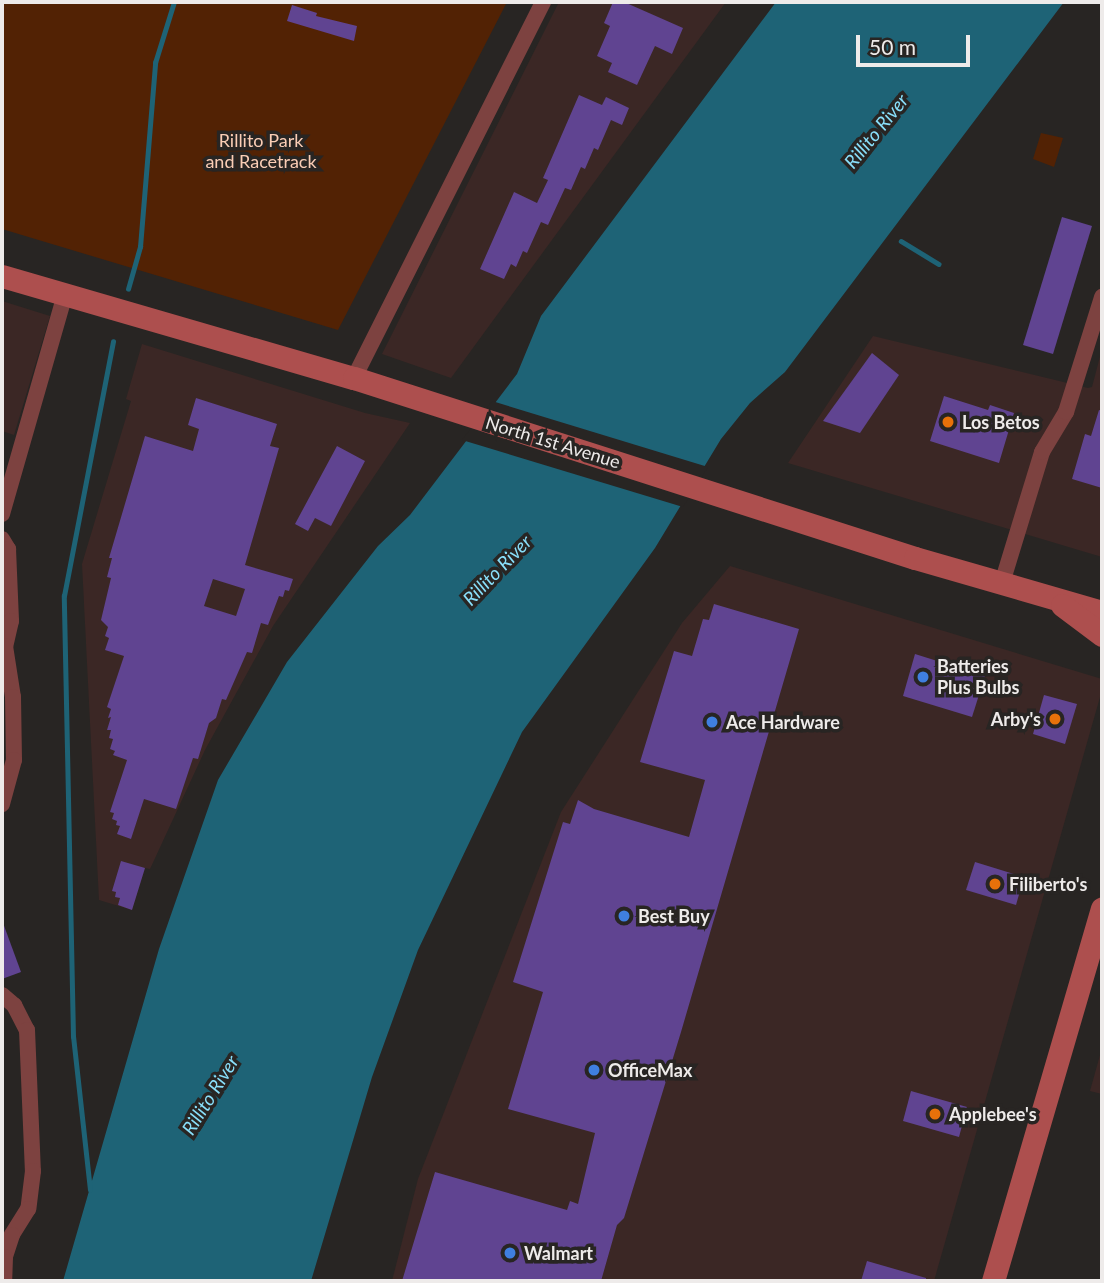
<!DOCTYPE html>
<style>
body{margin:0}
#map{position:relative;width:1104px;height:1283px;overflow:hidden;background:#282523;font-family:Lato,sans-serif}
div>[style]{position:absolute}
.commercial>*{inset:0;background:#3b2725}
.green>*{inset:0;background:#522204}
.water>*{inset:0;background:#1e6376}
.pier>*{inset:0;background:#282523}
.stream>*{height:4.5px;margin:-2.25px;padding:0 2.25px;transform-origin:2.25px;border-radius:2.25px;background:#1e6376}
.building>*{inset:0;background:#604491}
.street>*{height:16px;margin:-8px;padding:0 8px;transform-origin:8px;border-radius:8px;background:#7d4240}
.secondary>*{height:23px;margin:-11.5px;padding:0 11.5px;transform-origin:11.5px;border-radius:11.5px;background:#ad4f4e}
.dots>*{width:19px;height:19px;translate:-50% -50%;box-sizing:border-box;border:4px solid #282523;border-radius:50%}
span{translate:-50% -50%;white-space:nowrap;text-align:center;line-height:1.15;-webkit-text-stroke:7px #282523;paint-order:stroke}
.park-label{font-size:18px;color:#facdb5}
.poi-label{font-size:18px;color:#eeebea;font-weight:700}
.left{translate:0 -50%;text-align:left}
.right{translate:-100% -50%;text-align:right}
.street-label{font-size:18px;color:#eeebea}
.water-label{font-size:19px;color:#89dffa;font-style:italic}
.frame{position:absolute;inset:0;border:4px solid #eeebea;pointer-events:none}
.scale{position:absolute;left:856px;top:35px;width:114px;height:32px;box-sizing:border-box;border:4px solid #eeebea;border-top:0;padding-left:9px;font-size:21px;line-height:24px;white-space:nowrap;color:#eeebea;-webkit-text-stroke:5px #282523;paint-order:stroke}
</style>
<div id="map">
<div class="commercial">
<div style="clip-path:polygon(559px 2px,726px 2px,451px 378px,382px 354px)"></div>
<div style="clip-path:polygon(2px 301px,50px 316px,14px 435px,2px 431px)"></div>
<div style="clip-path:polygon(873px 336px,1088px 388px,1092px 387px,1102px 349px,1102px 557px,788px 463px)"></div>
<div style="clip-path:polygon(142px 344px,365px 413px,410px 423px,273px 626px,205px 750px,150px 869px,145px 868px,132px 910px,99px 900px,82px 564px,131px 401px,126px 399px)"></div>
<div style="clip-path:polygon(730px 566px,1102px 679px,1102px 690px,934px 1281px,392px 1281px,418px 1179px,561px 812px,682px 623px)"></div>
<div style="clip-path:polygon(1102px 1048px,1102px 1094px,1090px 1091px)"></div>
</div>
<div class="green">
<div style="clip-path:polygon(2px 2px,507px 2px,338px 330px,2px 229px)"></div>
<div style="clip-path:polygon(1041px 133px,1063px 138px,1054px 167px,1033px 159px)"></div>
</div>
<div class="water">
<div style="clip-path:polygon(776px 2px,1064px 2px,785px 372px,750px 403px,721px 439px,655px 548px,522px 732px,418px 950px,372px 1077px,311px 1281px,63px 1281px,159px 949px,218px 780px,287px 662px,378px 546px,410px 515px,517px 374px,541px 316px)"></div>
</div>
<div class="pier">
<div style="clip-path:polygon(492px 401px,708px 467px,683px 507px,462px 440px)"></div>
</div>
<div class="stream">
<div style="left:901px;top:241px;width:44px;rotate:31.2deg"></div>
<div style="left:128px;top:289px;width:44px;rotate:-74.1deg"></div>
<div style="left:140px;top:247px;width:185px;rotate:-85.3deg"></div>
<div style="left:155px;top:63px;width:64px;rotate:-72.7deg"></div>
<div style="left:90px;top:1190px;width:154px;rotate:-96.3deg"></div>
<div style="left:73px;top:1037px;width:441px;rotate:-91.2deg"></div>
<div style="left:64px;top:596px;width:259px;rotate:-79.1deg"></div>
</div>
<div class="building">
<div style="clip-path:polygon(613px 2px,624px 2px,683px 28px,672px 54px,655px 46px,637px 85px,608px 72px,612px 63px,597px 56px,610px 26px,604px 23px)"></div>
<div style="clip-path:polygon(292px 5px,317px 13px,316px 16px,357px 26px,354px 41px,287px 21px)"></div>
<div style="clip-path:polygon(579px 95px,602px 105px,606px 97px,629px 108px,622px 125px,611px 120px,598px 150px,594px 148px,585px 169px,581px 167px,571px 190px,565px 188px,548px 225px,541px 222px,527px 253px,523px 251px,516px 267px,511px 264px,504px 279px,480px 269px,514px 192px,537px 203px,548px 180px,543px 178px)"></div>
<div style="clip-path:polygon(1062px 217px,1092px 226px,1053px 354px,1023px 345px)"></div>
<div style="clip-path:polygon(872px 353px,899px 375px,860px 433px,823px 421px)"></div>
<div style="clip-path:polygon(944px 396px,988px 410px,990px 405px,1014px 413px,999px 463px,930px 441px)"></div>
<div style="clip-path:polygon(evenodd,196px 398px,277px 424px,270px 446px,279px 448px,245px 565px,293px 579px,289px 591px,285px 590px,283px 597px,279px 596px,268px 625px,261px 623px,252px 653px,247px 652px,226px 700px,222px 699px,216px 718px,209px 723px,198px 759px,193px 758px,176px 809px,144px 799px,131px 839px,117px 834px,120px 826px,116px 825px,117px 821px,112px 819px,114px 813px,110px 812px,127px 760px,113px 755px,115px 751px,110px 749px,113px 739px,109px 738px,111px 730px,107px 730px,111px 717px,108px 718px,111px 709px,107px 707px,124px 656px,105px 650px,109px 638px,105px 636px,108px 627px,101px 620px,111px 578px,107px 577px,112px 558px,109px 558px,145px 436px,193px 451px,199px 429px,188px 425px,196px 398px,213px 579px,245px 589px,236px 616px,204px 606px,213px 579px)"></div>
<div style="clip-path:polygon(1099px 410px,1102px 411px,1102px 488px,1072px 479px,1085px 434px,1091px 436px)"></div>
<div style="clip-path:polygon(337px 446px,365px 461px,331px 526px,315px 518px,308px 531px,295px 524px)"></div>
<div style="clip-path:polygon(714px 604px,799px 629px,681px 1032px,624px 1218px,617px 1225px,601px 1281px,402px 1281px,435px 1172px,567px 1210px,570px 1201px,578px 1204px,595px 1133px,508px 1109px,543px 992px,513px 982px,563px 822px,570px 824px,578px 800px,594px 809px,689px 837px,705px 780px,640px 762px,674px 651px,692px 656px,703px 619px,709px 620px)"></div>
<div style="clip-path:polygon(915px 654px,985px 676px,972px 717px,903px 696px)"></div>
<div style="clip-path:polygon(1044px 695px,1077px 704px,1065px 744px,1033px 734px)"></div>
<div style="clip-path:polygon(121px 861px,145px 868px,132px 910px,118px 905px,120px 898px,115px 897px,116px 892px,112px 891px)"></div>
<div style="clip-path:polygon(975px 862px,1024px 877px,1016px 905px,966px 890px)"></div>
<div style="clip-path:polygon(3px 923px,21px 972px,2px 979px,2px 924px)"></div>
<div style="clip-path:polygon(911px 1091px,967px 1107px,959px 1137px,903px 1121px)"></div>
<div style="clip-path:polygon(867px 1261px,926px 1278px,926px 1281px,861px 1281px)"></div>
</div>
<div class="street">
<div style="left:354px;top:378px;width:421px;rotate:-63.3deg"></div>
<div style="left:2px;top:514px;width:228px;rotate:-74deg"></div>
<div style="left:2px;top:539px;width:12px;rotate:59deg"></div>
<div style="left:8px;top:549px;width:72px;rotate:87.6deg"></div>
<div style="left:11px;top:621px;width:26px;rotate:103deg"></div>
<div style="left:5px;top:646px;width:52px;rotate:81.1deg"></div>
<div style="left:13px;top:697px;width:63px;rotate:89.1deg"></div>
<div style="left:14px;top:760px;width:46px;rotate:105.3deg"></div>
<div style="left:1002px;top:583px;width:137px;rotate:-73deg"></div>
<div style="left:1042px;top:452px;width:47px;rotate:-59deg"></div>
<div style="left:1066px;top:412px;width:121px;rotate:-72.6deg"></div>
<div style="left:2px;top:995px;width:16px;rotate:40deg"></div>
<div style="left:14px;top:1005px;width:28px;rotate:63deg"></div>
<div style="left:27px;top:1030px;width:141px;rotate:87.6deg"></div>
<div style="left:33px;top:1171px;width:38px;rotate:97deg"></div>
<div style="left:28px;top:1209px;width:31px;rotate:122deg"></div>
<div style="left:12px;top:1235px;width:23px;rotate:108deg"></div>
<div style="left:5px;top:1257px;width:24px;rotate:92deg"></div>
</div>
<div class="secondary">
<div style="left:2px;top:276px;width:366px;rotate:16.2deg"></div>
<div style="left:354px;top:378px;width:589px;rotate:17.79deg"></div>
<div style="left:915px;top:558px;width:195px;rotate:16.1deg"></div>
<div style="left:1062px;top:605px;width:50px;rotate:36.9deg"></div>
<div style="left:993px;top:1281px;width:388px;rotate:-73.7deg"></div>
</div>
<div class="dots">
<div style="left:948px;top:422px;background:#e8710a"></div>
<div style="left:923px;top:677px;background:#3f7fe0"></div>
<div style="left:1055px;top:719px;background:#e8710a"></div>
<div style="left:712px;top:722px;background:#3f7fe0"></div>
<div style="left:995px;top:884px;background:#e8710a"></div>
<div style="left:624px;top:916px;background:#3f7fe0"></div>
<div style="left:594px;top:1070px;background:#3f7fe0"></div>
<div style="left:935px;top:1114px;background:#e8710a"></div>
<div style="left:510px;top:1253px;background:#3f7fe0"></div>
</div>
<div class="park-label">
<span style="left:261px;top:151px">Rillito Park<br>and Racetrack</span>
</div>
<div class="poi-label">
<span class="left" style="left:962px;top:422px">Los Betos</span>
<span class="left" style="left:937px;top:677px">Batteries<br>Plus Bulbs</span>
<span class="right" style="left:1041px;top:719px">Arby's</span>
<span class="left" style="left:726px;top:722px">Ace Hardware</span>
<span class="left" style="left:1009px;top:884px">Filiberto's</span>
<span class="left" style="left:638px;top:916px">Best Buy</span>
<span class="left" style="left:608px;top:1070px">OfficeMax</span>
<span class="left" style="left:949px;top:1114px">Applebee's</span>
<span class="left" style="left:524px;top:1253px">Walmart</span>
</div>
<div class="street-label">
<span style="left:553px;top:442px;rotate:17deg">North 1st Avenue</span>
</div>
<div class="water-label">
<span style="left:876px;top:131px;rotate:-51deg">Rillito River</span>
<span style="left:497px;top:570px;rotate:-46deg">Rillito River</span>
<span style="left:210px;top:1095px;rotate:-58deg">Rillito River</span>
</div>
<div class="frame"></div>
<div class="scale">50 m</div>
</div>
